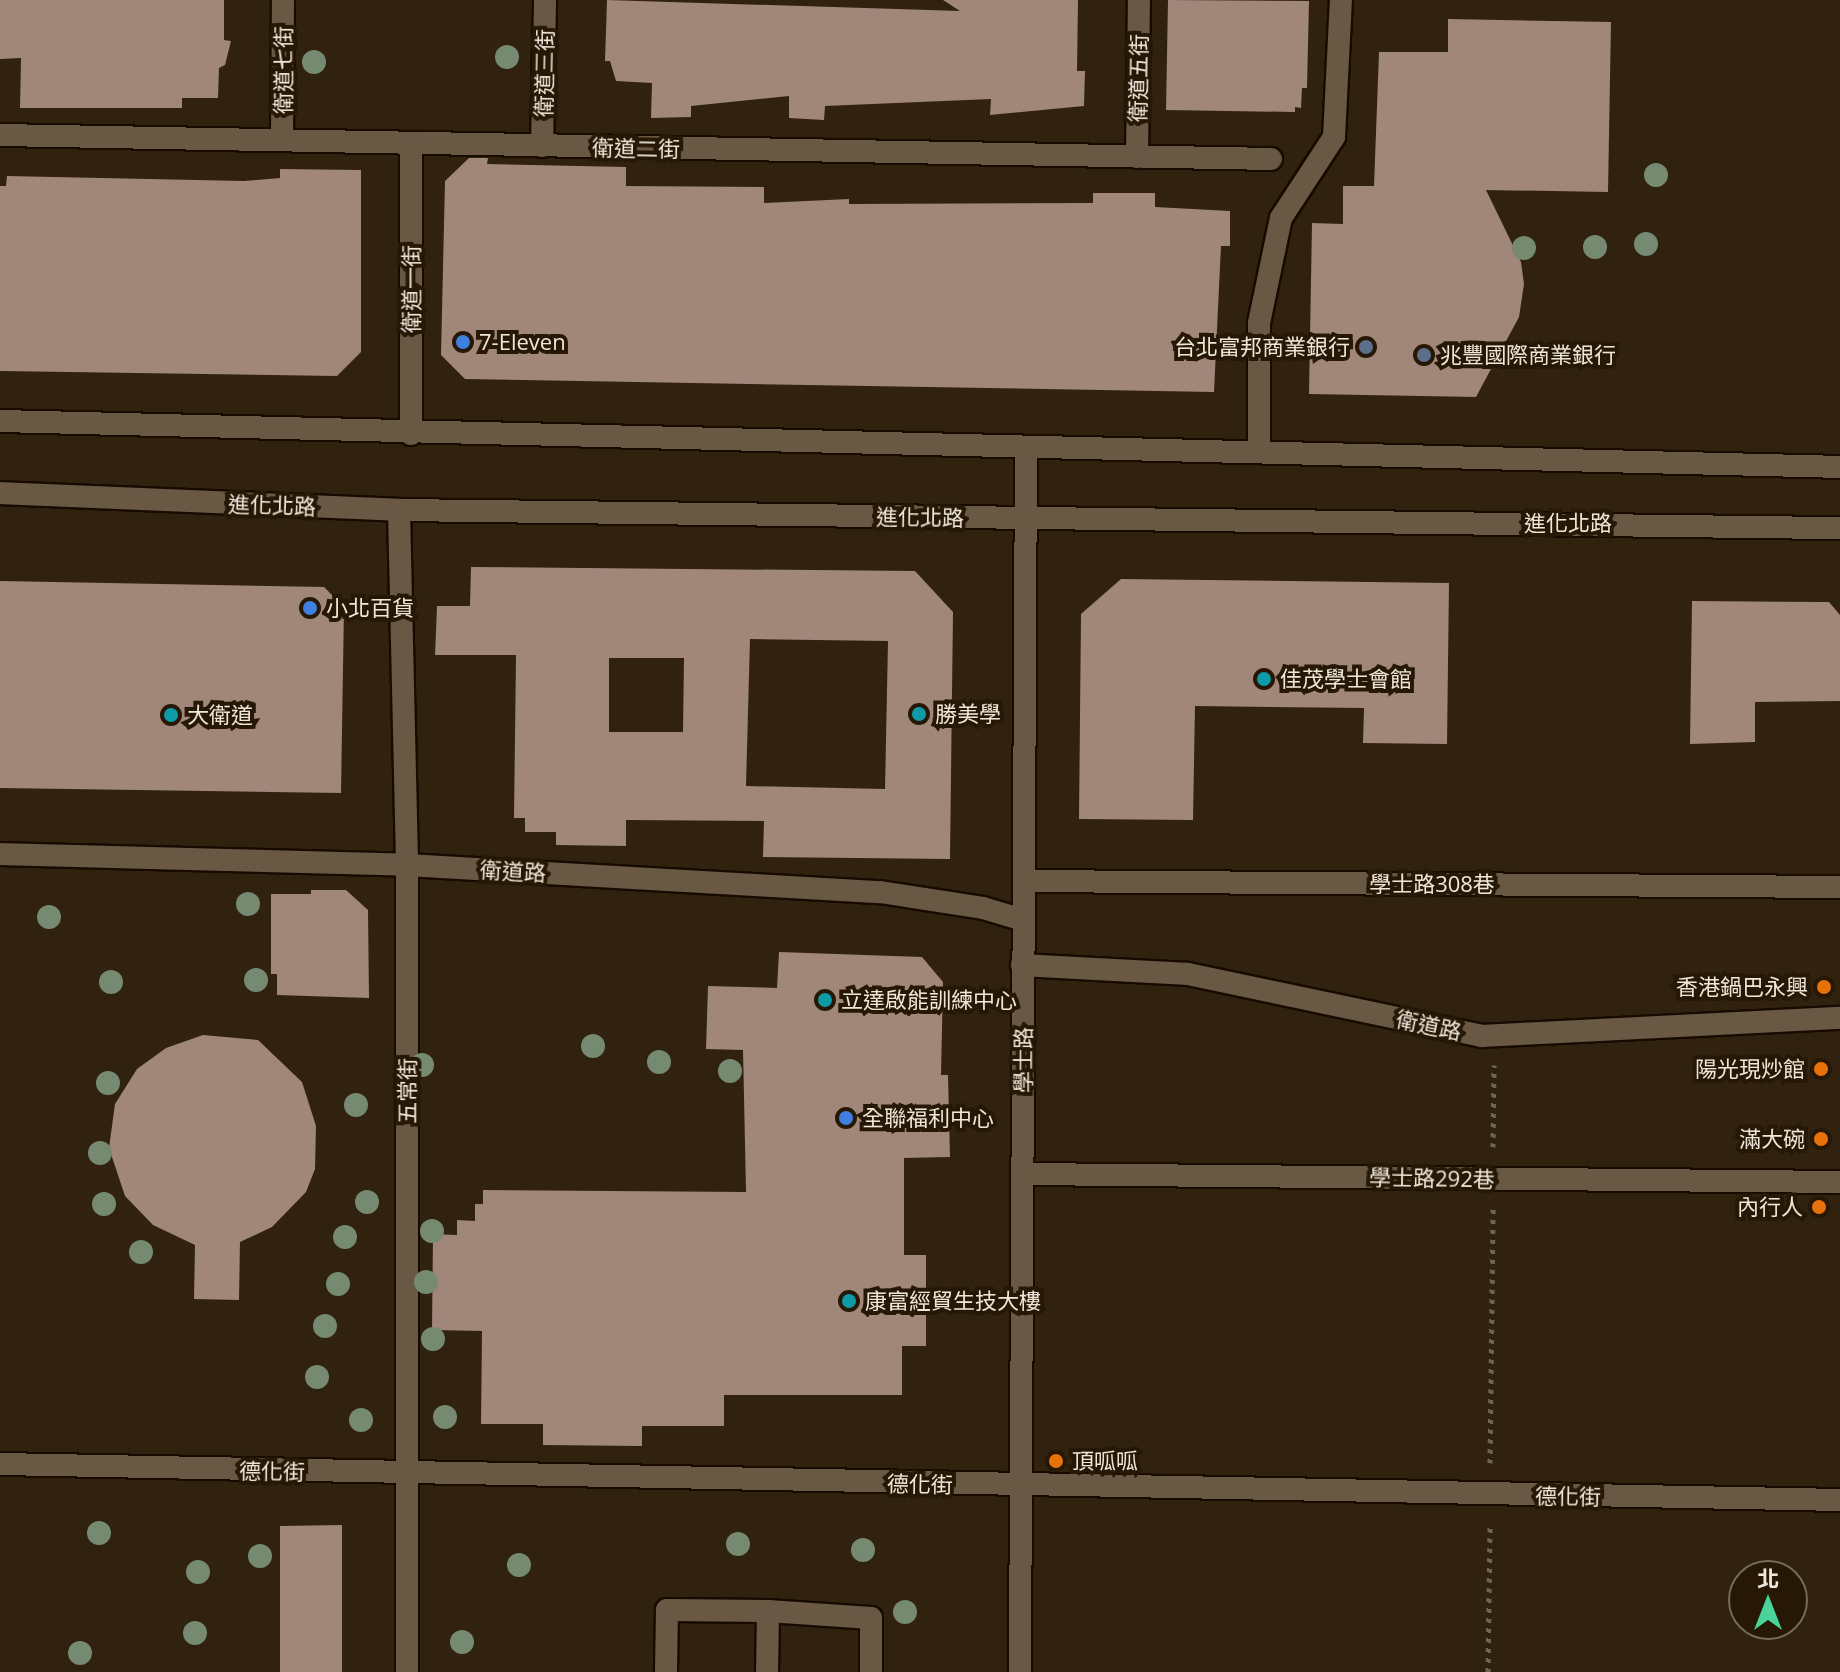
<!DOCTYPE html>
<meta charset="utf-8">
<style>
body{margin:0}
#map{position:relative;width:1840px;height:1672px;overflow:hidden;background:#30220e;font-family:"Open Sans","Noto Sans TC",sans-serif}
div>[style]{position:absolute}
.building>*{inset:0;background:#a1867a}
.path>*{height:5px;margin-top:-2.5px;transform-origin:0;background:repeating-linear-gradient(90deg,#716453 0 4px,transparent 0 10px)}
.roads{filter:drop-shadow(2px 0 #170b00) drop-shadow(-2px 0 #170b00) drop-shadow(0 2px #170b00) drop-shadow(0 -2px #170b00)}
.service>*{height:22px;margin:-11px;padding:0 11px;transform-origin:11px;border-radius:11px;background:#695844}
.minor>*{height:22px;margin:-11px;padding:0 11px;transform-origin:11px;border-radius:11px;background:#695844}
.tertiary>*{height:22px;margin:-11px;padding:0 11px;transform-origin:11px;border-radius:11px;background:#695844}
.secondary>*{height:22px;margin:-11px;padding:0 11px;transform-origin:11px;border-radius:11px;background:#695844}
.trees>*{width:24px;height:24px;margin:-12px;border-radius:50%;background:#758a70}
.dots>*{width:22px;height:22px;translate:-50% -50%;box-sizing:border-box;border:4px solid #261805;border-radius:50%}
span{translate:-50% -50%;white-space:nowrap;text-align:center;line-height:1.15;-webkit-text-stroke:8px #261805;paint-order:stroke}
.street-label{font-size:22px;color:#efe6da}
.poi-label{font-size:22px;color:#efe6da}
.left{translate:0 -50%;text-align:left}
.right{translate:-100% -50%;text-align:right}
.north{position:absolute;left:1728px;top:1560px;width:80px;height:80px;box-sizing:border-box;background:#261805;border:2px solid #766a5a;border-radius:50%;rotate:0deg;font-size:22px;font-weight:700;line-height:32px;text-align:center;color:#efe6da}
.north::after{content:'';display:block;margin:auto;width:28px;height:36px;background:#4ad49c;clip-path:polygon(50% 0,100% 100%,50% 72%,0 100%)}
</style>
<div id="map">
<div class="building">
<div style="clip-path:polygon(0 0,224px 0,224px 40px,231px 41px,225px 65px,219px 68px,218px 98px,182px 98px,182px 108px,20px 108px,21px 58px,0 59px)"></div>
<div style="clip-path:polygon(607px 0,960px 11px,943px 0,1078px 0,1077px 71px,1085px 71px,1084px 106px,990px 115px,991px 99px,825px 106px,824px 120px,789px 118px,789px 96px,691px 106px,691px 117px,651px 118px,652px 83px,616px 81px,610px 61px,605px 61px)"></div>
<div style="clip-path:polygon(1168px 0,1309px 1px,1307px 88px,1302px 88px,1301px 108px,1295px 107px,1295px 112px,1166px 110px)"></div>
<div style="clip-path:polygon(1448px 19px,1611px 22px,1608px 192px,1486px 190px,1521px 262px,1524px 284px,1519px 317px,1476px 397px,1309px 394px,1312px 223px,1343px 224px,1343px 186px,1374px 186px,1379px 52px,1448px 52px)"></div>
<div style="clip-path:polygon(469px 158px,488px 158px,487px 164px,626px 167px,626px 186px,764px 187px,764px 203px,849px 199px,849px 204px,1093px 203px,1093px 193px,1155px 193px,1155px 207px,1230px 211px,1230px 246px,1221px 246px,1214px 392px,465px 379px,441px 355px,445px 181px)"></div>
<div style="clip-path:polygon(280px 169px,361px 170px,361px 352px,337px 376px,0 371px,0 186px,6px 186px,7px 176px,244px 181px,280px 178px)"></div>
<div style="clip-path:polygon(evenodd,471px 567px,915px 571px,953px 612px,950px 859px,763px 857px,764px 821px,626px 820px,626px 846px,556px 845px,556px 832px,525px 832px,525px 818px,514px 818px,516px 655px,435px 655px,437px 606px,470px 606px,471px 567px,750px 639px,888px 641px,885px 789px,746px 786px,750px 639px,471px 567px,609px 658px,684px 658px,683px 732px,609px 732px,609px 658px)"></div>
<div style="clip-path:polygon(1121px 579px,1449px 583px,1447px 744px,1363px 743px,1364px 708px,1195px 706px,1193px 820px,1079px 819px,1081px 614px)"></div>
<div style="clip-path:polygon(0 581px,324px 587px,344px 607px,341px 793px,0 788px)"></div>
<div style="clip-path:polygon(1692px 601px,1829px 602px,1840px 615px,1840px 701px,1755px 702px,1755px 742px,1690px 744px)"></div>
<div style="clip-path:polygon(311px 890px,346px 890px,368px 910px,369px 998px,277px 995px,277px 974px,271px 974px,271px 894px,311px 894px)"></div>
<div style="clip-path:polygon(779px 952px,922px 957px,943px 982px,941px 1075px,948px 1075px,950px 1157px,904px 1158px,904px 1255px,926px 1255px,926px 1346px,902px 1346px,902px 1395px,724px 1395px,724px 1426px,642px 1426px,642px 1446px,543px 1445px,543px 1424px,481px 1424px,482px 1331px,432px 1330px,433px 1234px,457px 1235px,457px 1220px,475px 1221px,475px 1204px,483px 1204px,483px 1190px,746px 1192px,743px 1050px,706px 1049px,708px 986px,777px 988px)"></div>
<div style="clip-path:polygon(203px 1035px,258px 1040px,302px 1082px,316px 1126px,315px 1169px,306px 1192px,272px 1227px,240px 1242px,239px 1300px,194px 1299px,195px 1245px,153px 1225px,125px 1196px,109px 1148px,115px 1104px,137px 1069px,166px 1048px)"></div>
<div style="clip-path:polygon(342px 1525px,342px 1672px,280px 1672px,280px 1526px)"></div>
</div>
<div class="path">
<div style="left:1493px;top:1147px;width:82px;rotate:-89.3deg"></div>
<div style="left:1490px;top:1463px;width:254px;rotate:-89.3deg"></div>
<div style="left:1488px;top:1672px;width:147px;rotate:-89.2deg"></div>
</div>
<div class="roads">
<div class="service">
<div style="left:1259px;top:452px;width:129px;rotate:-90deg"></div>
<div style="left:1259px;top:323px;width:107px;rotate:-78.2deg"></div>
<div style="left:1281px;top:218px;width:97px;rotate:-56.8deg"></div>
<div style="left:1334px;top:137px;width:137px;rotate:-87.1deg"></div>
<div style="left:1024px;top:881px;width:816px;rotate:0.42deg"></div>
<div style="left:1022px;top:965px;width:166px;rotate:3.1deg"></div>
<div style="left:1188px;top:974px;width:300px;rotate:11.9deg"></div>
<div style="left:1482px;top:1036px;width:358px;rotate:-2.9deg"></div>
<div style="left:1024px;top:1174px;width:816px;rotate:0.56deg"></div>
<div style="left:768px;top:1611px;width:103px;rotate:3.9deg"></div>
<div style="left:871px;top:1618px;width:54px;rotate:90deg"></div>
<div style="left:666px;top:1672px;width:62px;rotate:-89.1deg"></div>
<div style="left:667px;top:1610px;width:101px;rotate:0.6deg"></div>
<div style="left:768px;top:1611px;width:61px;rotate:90.9deg"></div>
</div>
<div class="minor">
<div style="left:0;top:135px;width:1271px;rotate:1.08deg"></div>
<div style="left:282px;top:139px;width:139px;rotate:-89.6deg"></div>
<div style="left:542px;top:146px;width:146px;rotate:-88.8deg"></div>
<div style="left:1137px;top:157px;width:157px;rotate:-89.3deg"></div>
<div style="left:411px;top:434px;width:291px;rotate:-90deg"></div>
<div style="left:399px;top:510px;width:355px;rotate:88.7deg"></div>
<div style="left:407px;top:865px;width:807px;rotate:90deg"></div>
<div style="left:0;top:854px;width:407px;rotate:1.5deg"></div>
<div style="left:407px;top:865px;width:474px;rotate:3.3deg"></div>
<div style="left:880px;top:892px;width:104px;rotate:8.8deg"></div>
<div style="left:983px;top:908px;width:42px;rotate:16.7deg"></div>
<div style="left:0;top:1464px;width:1840px;rotate:1.12deg"></div>
</div>
<div class="tertiary">
<div style="left:1020px;top:1672px;width:1225px;rotate:-89.72deg"></div>
</div>
<div class="secondary">
<div style="left:0;top:421px;width:1841px;rotate:1.43deg"></div>
<div style="left:0;top:493px;width:399px;rotate:2.4deg"></div>
<div style="left:399px;top:510px;width:1441px;rotate:0.72deg"></div>
</div>
</div>
<div class="trees">
<div style="left:507px;top:57px"></div>
<div style="left:314px;top:62px"></div>
<div style="left:1656px;top:175px"></div>
<div style="left:1646px;top:244px"></div>
<div style="left:1595px;top:247px"></div>
<div style="left:1524px;top:248px"></div>
<div style="left:248px;top:904px"></div>
<div style="left:49px;top:917px"></div>
<div style="left:256px;top:980px"></div>
<div style="left:111px;top:982px"></div>
<div style="left:593px;top:1046px"></div>
<div style="left:659px;top:1062px"></div>
<div style="left:422px;top:1065px"></div>
<div style="left:730px;top:1071px"></div>
<div style="left:108px;top:1083px"></div>
<div style="left:356px;top:1105px"></div>
<div style="left:100px;top:1153px"></div>
<div style="left:367px;top:1202px"></div>
<div style="left:104px;top:1204px"></div>
<div style="left:432px;top:1231px"></div>
<div style="left:345px;top:1237px"></div>
<div style="left:141px;top:1252px"></div>
<div style="left:426px;top:1282px"></div>
<div style="left:338px;top:1284px"></div>
<div style="left:325px;top:1326px"></div>
<div style="left:433px;top:1339px"></div>
<div style="left:317px;top:1377px"></div>
<div style="left:445px;top:1417px"></div>
<div style="left:361px;top:1420px"></div>
<div style="left:99px;top:1533px"></div>
<div style="left:738px;top:1544px"></div>
<div style="left:863px;top:1550px"></div>
<div style="left:260px;top:1556px"></div>
<div style="left:519px;top:1565px"></div>
<div style="left:198px;top:1572px"></div>
<div style="left:905px;top:1612px"></div>
<div style="left:195px;top:1633px"></div>
<div style="left:462px;top:1642px"></div>
<div style="left:80px;top:1653px"></div>
</div>
<div class="dots">
<div style="left:463px;top:342px;background:#3f7fe0"></div>
<div style="left:1366px;top:347px;background:#5c6f8a"></div>
<div style="left:1424px;top:355px;background:#5c6f8a"></div>
<div style="left:310px;top:608px;background:#3f7fe0"></div>
<div style="left:1264px;top:679px;background:#0f9aa8"></div>
<div style="left:919px;top:714px;background:#0f9aa8"></div>
<div style="left:171px;top:715px;background:#0f9aa8"></div>
<div style="left:1824px;top:987px;background:#e8710a"></div>
<div style="left:825px;top:1000px;background:#0f9aa8"></div>
<div style="left:1821px;top:1069px;background:#e8710a"></div>
<div style="left:846px;top:1118px;background:#3f7fe0"></div>
<div style="left:1821px;top:1139px;background:#e8710a"></div>
<div style="left:1819px;top:1207px;background:#e8710a"></div>
<div style="left:849px;top:1301px;background:#0f9aa8"></div>
<div style="left:1056px;top:1461px;background:#e8710a"></div>
</div>
<div class="street-label">
<span style="left:283px;top:70px;rotate:-90deg">衛道七街</span>
<span style="left:544px;top:73px;rotate:-89deg">衛道三街</span>
<span style="left:1138px;top:78px;rotate:-89deg">衛道五街</span>
<span style="left:636px;top:148px;rotate:1deg">衛道二街</span>
<span style="left:411px;top:289px;rotate:-90deg">衛道一街</span>
<span style="left:272px;top:505px;rotate:2deg">進化北路</span>
<span style="left:920px;top:517px;rotate:1deg">進化北路</span>
<span style="left:1568px;top:523px">進化北路</span>
<span style="left:513px;top:871px;rotate:3deg">衛道路</span>
<span style="left:1432px;top:884px">學士路308巷</span>
<span style="left:1429px;top:1025px;rotate:12deg">衛道路</span>
<span style="left:1023px;top:1060px;rotate:-90deg">學士路</span>
<span style="left:407px;top:1091px;rotate:-90deg">五常街</span>
<span style="left:1432px;top:1178px;rotate:1deg">學士路292巷</span>
<span style="left:272px;top:1471px;rotate:1deg">德化街</span>
<span style="left:920px;top:1484px;rotate:1deg">德化街</span>
<span style="left:1568px;top:1496px;rotate:1deg">德化街</span>
</div>
<div class="poi-label">
<span class="left" style="left:479px;top:342px">7-Eleven</span>
<span class="right" style="left:1350px;top:347px">台北富邦商業銀行</span>
<span class="left" style="left:1440px;top:355px">兆豐國際商業銀行</span>
<span class="left" style="left:326px;top:608px">小北百貨</span>
<span class="left" style="left:1280px;top:679px">佳茂學士會館</span>
<span class="left" style="left:935px;top:714px">勝美學</span>
<span class="left" style="left:187px;top:715px">大衛道</span>
<span class="right" style="left:1808px;top:987px">香港鍋巴永興</span>
<span class="left" style="left:841px;top:1000px">立達啟能訓練中心</span>
<span class="right" style="left:1805px;top:1069px">陽光現炒館</span>
<span class="left" style="left:862px;top:1118px">全聯福利中心</span>
<span class="right" style="left:1805px;top:1139px">滿大碗</span>
<span class="right" style="left:1803px;top:1207px">內行人</span>
<span class="left" style="left:865px;top:1301px">康富經貿生技大樓</span>
<span class="left" style="left:1072px;top:1461px">頂呱呱</span>
</div>
<div class="north">北</div>
</div>
